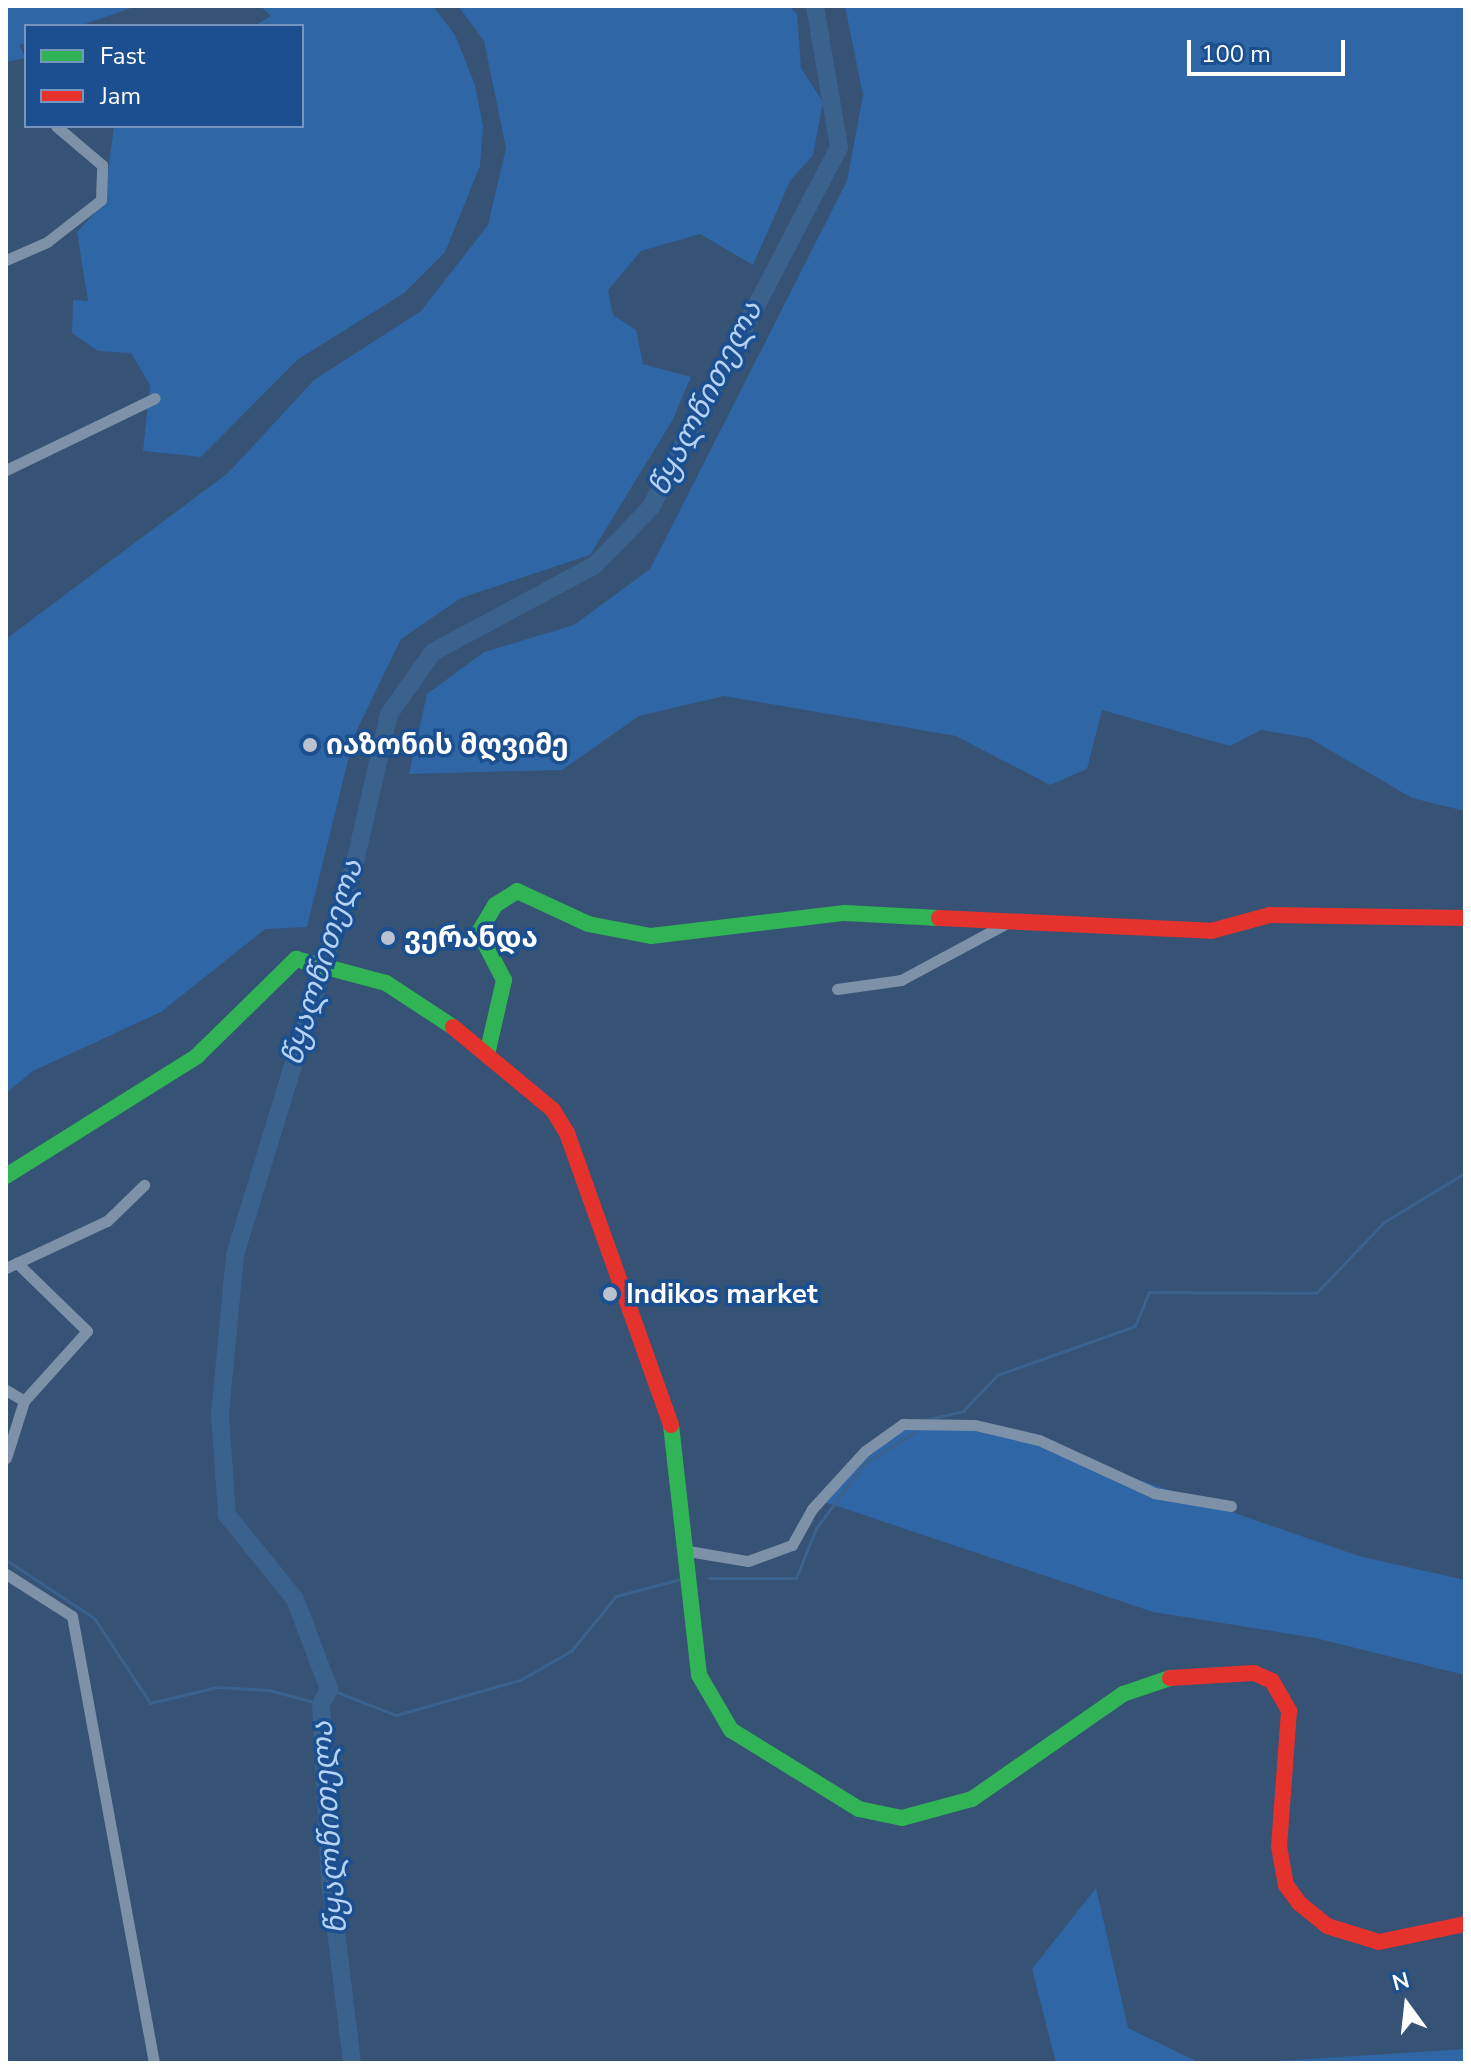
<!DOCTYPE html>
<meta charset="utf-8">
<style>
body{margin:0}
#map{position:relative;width:1471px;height:2069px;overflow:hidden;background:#365274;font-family:"Nunito Sans","Noto Sans Georgian",sans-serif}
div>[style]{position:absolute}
.green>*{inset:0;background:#2f66a5}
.stream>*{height:3px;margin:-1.5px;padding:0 1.5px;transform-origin:1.5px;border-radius:1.5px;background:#3b618d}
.river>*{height:18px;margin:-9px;padding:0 9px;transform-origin:9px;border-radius:9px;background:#3b618d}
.street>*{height:11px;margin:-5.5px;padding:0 5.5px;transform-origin:5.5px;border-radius:5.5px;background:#7d92a8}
.fast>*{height:16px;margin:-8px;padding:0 8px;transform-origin:8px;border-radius:8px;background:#30b455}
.jam>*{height:16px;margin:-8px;padding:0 8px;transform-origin:8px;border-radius:8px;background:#e5322d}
.dots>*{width:22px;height:22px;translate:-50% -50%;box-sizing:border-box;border:4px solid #1b4f8f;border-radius:50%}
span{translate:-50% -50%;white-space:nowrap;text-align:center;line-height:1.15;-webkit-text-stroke:7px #1b4f8f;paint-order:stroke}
.poi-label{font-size:28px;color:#fff;font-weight:700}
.left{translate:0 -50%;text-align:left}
.water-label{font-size:30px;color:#b5d3f5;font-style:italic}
.frame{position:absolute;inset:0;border:8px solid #fff;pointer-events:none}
.legend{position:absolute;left:24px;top:24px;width:280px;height:104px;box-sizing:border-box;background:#1b4f8f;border:2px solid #7695bc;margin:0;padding:10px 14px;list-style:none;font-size:24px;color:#fff}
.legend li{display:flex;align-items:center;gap:16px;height:40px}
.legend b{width:40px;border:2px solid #7695bc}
.north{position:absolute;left:1367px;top:1965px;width:80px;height:80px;-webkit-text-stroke:6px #1b4f8f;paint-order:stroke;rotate:345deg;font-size:22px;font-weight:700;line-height:32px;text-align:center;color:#fff}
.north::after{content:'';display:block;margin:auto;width:28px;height:36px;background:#fff;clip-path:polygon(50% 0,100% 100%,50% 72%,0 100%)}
.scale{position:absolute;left:1187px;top:40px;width:158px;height:36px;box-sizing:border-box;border:4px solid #fff;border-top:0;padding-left:10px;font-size:24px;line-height:28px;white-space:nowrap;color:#fff;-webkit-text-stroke:6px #1b4f8f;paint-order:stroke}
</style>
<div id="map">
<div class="green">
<div style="clip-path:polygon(6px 6px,137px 6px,79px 26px,26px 26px,26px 43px,19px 45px,26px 58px,6px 62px)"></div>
<div style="clip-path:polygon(260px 6px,433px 6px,455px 35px,475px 85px,483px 126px,480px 166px,445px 252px,404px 293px,297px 360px,201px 457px,143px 451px,150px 385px,131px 353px,98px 351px,72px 333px,73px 300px,88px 301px,77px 232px,104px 203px,114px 126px,302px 126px,302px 26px,254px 26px,271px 16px)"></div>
<div style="clip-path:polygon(458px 6px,789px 6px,797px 14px,801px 68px,823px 102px,813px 155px,790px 181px,753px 265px,700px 234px,641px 251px,608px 290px,613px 315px,636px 330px,643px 364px,691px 377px,672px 421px,590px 555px,461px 598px,401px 639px,354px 736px,307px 927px,265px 929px,161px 1012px,33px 1071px,6px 1093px,6px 639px,228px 473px,314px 380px,421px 311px,488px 225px,506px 148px,484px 41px)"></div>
<div style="clip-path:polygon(845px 6px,1465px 6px,1465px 811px,1412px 798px,1309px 738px,1261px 730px,1230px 746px,1102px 710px,1087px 769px,1050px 785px,956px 736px,724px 696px,639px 716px,562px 770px,409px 774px,427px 694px,484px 652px,574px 625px,650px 569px,847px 181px,863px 95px)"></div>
<div style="clip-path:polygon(972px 1422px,1359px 1556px,1465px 1580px,1465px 1675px,1315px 1638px,1153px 1612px,822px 1501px,864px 1454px,899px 1431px)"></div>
<div style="clip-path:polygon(1096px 1888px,1128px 2028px,1200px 2063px,1056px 2063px,1032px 1969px)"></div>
<div style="clip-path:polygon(1465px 2049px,1465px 2063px,1245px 2063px)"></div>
</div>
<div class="stream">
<div style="left:929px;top:1419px;width:35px;rotate:-13deg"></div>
<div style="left:963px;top:1411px;width:50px;rotate:-46.6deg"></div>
<div style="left:997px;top:1375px;width:146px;rotate:-19.5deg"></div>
<div style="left:1135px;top:1326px;width:37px;rotate:-68deg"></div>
<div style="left:1149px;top:1292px;width:167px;rotate:0.3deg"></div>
<div style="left:1316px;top:1293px;width:98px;rotate:-46.2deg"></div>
<div style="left:1384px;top:1222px;width:95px;rotate:-31.2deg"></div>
<div style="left:6px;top:1560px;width:105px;rotate:33.4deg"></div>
<div style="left:94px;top:1618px;width:102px;rotate:56.6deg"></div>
<div style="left:150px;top:1703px;width:69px;rotate:-13.4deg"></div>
<div style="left:217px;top:1687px;width:52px;rotate:3.3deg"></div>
<div style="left:269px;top:1690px;width:54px;rotate:15.1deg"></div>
<div style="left:709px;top:1578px;width:87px"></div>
<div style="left:796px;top:1578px;width:54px;rotate:-68.2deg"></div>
<div style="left:816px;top:1528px;width:81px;rotate:-53deg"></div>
<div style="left:865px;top:1463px;width:57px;rotate:-31.5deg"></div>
<div style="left:329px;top:1689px;width:72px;rotate:21.2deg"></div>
<div style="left:396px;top:1715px;width:129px;rotate:-15.8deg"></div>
<div style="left:520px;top:1680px;width:59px;rotate:-29.6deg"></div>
<div style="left:571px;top:1651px;width:71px;rotate:-50.7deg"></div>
<div style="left:616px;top:1596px;width:67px;rotate:-14.7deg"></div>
</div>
<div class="river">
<div style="left:352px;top:2063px;width:184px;rotate:-96.9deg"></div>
<div style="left:330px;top:1880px;width:176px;rotate:-92.9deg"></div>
<div style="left:321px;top:1704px;width:17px;rotate:-62deg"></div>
<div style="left:329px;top:1689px;width:96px;rotate:-110.7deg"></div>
<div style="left:295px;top:1599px;width:108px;rotate:-129deg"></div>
<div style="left:227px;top:1515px;width:101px;rotate:-94deg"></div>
<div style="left:220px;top:1414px;width:160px;rotate:-84.6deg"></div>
<div style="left:235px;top:1255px;width:415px;rotate:-73deg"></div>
<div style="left:356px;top:858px;width:148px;rotate:-77.1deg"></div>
<div style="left:389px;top:714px;width:76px;rotate:-54.6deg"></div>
<div style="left:433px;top:652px;width:184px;rotate:-28.2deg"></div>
<div style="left:595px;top:565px;width:81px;rotate:-46deg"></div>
<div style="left:651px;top:507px;width:406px;rotate:-62.4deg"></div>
<div style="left:839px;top:147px;width:143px;rotate:-99.7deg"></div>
</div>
<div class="street">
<div style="left:6px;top:260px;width:45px;rotate:-23.7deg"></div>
<div style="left:47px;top:242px;width:68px;rotate:-37.9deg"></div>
<div style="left:101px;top:200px;width:35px;rotate:-88deg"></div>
<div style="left:102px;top:165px;width:60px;rotate:-139.7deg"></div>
<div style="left:6px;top:470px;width:165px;rotate:-25.8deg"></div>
<div style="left:837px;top:989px;width:65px;rotate:-8deg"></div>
<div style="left:901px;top:980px;width:118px;rotate:-28.3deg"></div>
<div style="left:6px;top:1268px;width:111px;rotate:-25deg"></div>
<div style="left:107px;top:1221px;width:52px;rotate:-44.2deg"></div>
<div style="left:6px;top:1390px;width:21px;rotate:31deg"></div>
<div style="left:6px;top:1458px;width:60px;rotate:-72.5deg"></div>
<div style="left:24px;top:1401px;width:94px;rotate:-48deg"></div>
<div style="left:87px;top:1331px;width:98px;rotate:-135.8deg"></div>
<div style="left:688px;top:1551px;width:61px;rotate:9.5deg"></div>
<div style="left:748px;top:1561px;width:47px;rotate:-20deg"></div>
<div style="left:792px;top:1545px;width:41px;rotate:-60.9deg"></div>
<div style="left:812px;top:1509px;width:79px;rotate:-47.6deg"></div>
<div style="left:865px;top:1451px;width:47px;rotate:-35.4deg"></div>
<div style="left:903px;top:1424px;width:72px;rotate:0.8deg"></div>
<div style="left:975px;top:1425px;width:66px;rotate:13.2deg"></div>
<div style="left:1039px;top:1440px;width:127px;rotate:24.7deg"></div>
<div style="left:1154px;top:1493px;width:78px;rotate:9.6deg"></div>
<div style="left:6px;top:1574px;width:78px;rotate:32.5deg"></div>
<div style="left:72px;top:1616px;width:454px;rotate:79.6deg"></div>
</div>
<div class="fast">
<div style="left:488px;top:1050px;width:72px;rotate:-77.1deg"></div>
<div style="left:504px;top:980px;width:54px;rotate:-117.5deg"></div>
<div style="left:479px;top:932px;width:31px;rotate:-59deg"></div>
<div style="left:495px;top:905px;width:26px;rotate:-32deg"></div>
<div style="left:517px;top:891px;width:78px;rotate:24.9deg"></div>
<div style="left:588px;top:924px;width:64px;rotate:10.8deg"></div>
<div style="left:651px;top:936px;width:195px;rotate:-6.8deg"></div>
<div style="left:845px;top:913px;width:94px;rotate:3deg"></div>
<div style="left:6px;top:1176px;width:226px;rotate:-32.1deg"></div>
<div style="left:197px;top:1056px;width:139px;rotate:-44.4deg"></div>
<div style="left:296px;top:959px;width:93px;rotate:14.9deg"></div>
<div style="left:386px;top:983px;width:80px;rotate:33.3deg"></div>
<div style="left:671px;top:1425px;width:252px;rotate:83.6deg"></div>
<div style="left:699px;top:1675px;width:64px;rotate:59.8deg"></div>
<div style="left:731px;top:1730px;width:150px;rotate:31.7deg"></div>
<div style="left:859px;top:1809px;width:44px;rotate:11.8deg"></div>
<div style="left:902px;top:1818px;width:73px;rotate:-15.2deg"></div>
<div style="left:972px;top:1799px;width:184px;rotate:-34.8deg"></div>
<div style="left:1123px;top:1694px;width:50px;rotate:-18.8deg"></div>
</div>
<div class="jam">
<div style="left:939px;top:918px;width:272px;rotate:2.7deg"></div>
<div style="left:1211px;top:931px;width:61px;rotate:-15.2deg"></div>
<div style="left:1270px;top:915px;width:195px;rotate:0.9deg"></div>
<div style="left:453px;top:1027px;width:130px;rotate:39.7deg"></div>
<div style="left:553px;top:1110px;width:27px;rotate:59deg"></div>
<div style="left:567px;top:1133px;width:310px;rotate:70.4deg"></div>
<div style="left:1170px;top:1678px;width:84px;rotate:-3.4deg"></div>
<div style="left:1254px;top:1673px;width:20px;rotate:24deg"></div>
<div style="left:1272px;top:1681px;width:34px;rotate:60deg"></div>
<div style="left:1289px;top:1711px;width:135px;rotate:94.2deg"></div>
<div style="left:1279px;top:1846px;width:40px;rotate:80deg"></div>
<div style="left:1286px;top:1885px;width:22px;rotate:54deg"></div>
<div style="left:1299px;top:1903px;width:36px;rotate:39deg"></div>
<div style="left:1327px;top:1926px;width:54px;rotate:17.1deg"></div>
<div style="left:1379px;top:1942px;width:88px;rotate:-11.8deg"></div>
</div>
<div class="dots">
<div style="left:310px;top:745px;background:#b9c2ce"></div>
<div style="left:388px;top:938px;background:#b9c2ce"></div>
<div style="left:610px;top:1294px;background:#b9c2ce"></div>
</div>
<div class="poi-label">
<span class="left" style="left:326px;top:745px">იაზონის მღვიმე</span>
<span class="left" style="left:404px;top:938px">ვერანდა</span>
<span class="left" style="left:626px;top:1294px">Indikos market</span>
</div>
<div class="water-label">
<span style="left:706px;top:399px;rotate:-63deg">წყალწითელა</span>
<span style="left:323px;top:963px;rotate:-73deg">წყალწითელა</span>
<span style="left:330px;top:1828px;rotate:-94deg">წყალწითელა</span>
</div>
<div class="frame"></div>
<ul class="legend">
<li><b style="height:10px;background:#30b455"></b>Fast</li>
<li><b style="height:10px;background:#e5322d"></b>Jam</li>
</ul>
<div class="north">N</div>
<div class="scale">100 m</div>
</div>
